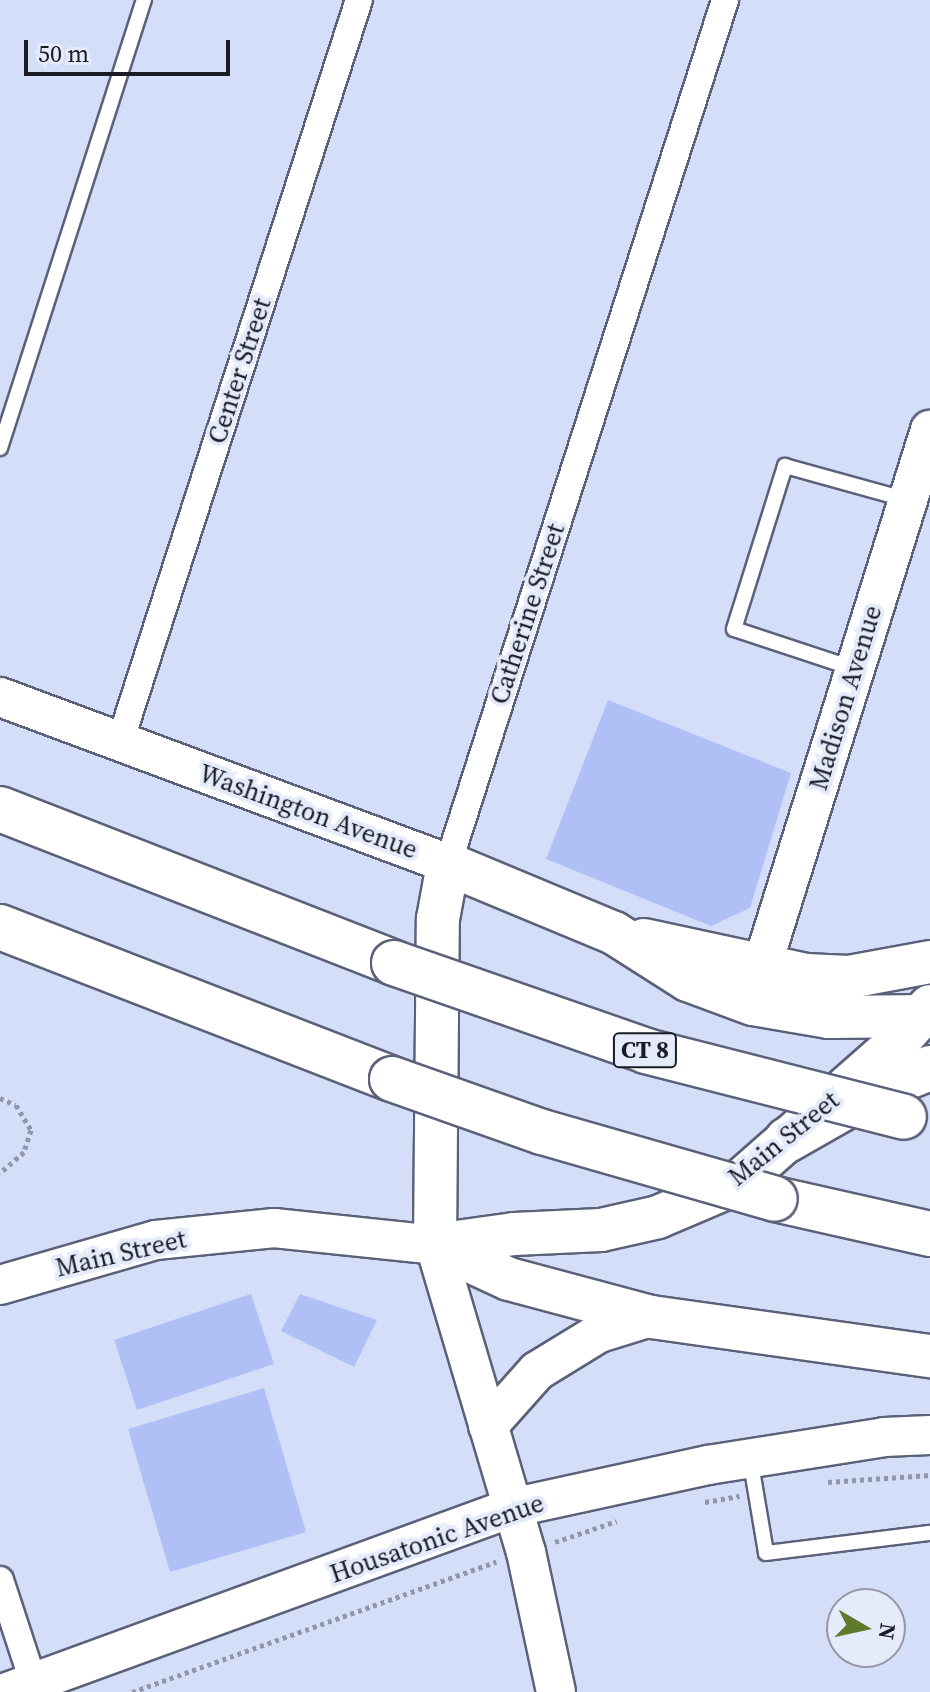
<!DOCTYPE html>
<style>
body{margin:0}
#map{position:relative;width:930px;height:1692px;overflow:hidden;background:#d5def8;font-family:"Source Serif 4",serif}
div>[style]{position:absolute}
.green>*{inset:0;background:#b0c0f6}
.path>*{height:5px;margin-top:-2.5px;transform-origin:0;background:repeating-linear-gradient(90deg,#9097ab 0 4px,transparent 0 8px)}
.roads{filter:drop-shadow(2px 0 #5a6178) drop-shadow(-2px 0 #5a6178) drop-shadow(0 2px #5a6178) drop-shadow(0 -2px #5a6178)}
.lane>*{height:14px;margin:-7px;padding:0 7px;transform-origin:7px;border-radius:7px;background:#fff}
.street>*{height:26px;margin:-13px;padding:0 13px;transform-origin:13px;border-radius:13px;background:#fff}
.secondary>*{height:38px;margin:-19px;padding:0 19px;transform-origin:19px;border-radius:19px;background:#fff}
.primary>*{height:42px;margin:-21px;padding:0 21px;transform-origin:21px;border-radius:21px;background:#fff}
.highway>*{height:44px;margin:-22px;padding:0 22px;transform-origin:22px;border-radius:22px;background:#fff}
.bridges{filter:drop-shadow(2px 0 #5a6178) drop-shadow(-2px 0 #5a6178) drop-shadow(0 2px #5a6178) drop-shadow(0 -2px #5a6178)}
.highway-bridge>*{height:44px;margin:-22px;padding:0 22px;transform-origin:22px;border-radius:22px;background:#fff}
span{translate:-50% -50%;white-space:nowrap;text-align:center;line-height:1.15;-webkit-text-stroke:8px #e6ebfb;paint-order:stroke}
.shield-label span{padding:2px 6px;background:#e6ebfb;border:2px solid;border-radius:6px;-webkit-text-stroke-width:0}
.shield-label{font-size:24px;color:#191c25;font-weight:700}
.street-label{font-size:26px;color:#191c25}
.north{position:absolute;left:826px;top:1588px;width:80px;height:80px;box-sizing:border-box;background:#e6ebfb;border:2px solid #9498a5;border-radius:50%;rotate:99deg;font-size:22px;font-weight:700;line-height:32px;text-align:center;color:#191c25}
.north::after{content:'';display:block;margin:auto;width:28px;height:36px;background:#5f792d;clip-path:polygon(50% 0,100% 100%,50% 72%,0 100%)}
.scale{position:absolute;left:24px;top:40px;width:206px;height:36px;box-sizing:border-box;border:4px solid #191c25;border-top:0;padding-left:10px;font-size:24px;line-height:28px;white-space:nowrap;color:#191c25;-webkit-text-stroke:6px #e6ebfb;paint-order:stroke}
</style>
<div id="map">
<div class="green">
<div style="clip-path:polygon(608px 700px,791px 773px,750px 908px,711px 926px,546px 859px)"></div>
<div style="clip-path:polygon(251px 1294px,274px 1364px,137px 1410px,114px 1340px)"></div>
<div style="clip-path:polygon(300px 1294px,377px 1320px,354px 1367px,281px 1331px)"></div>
<div style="clip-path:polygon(264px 1388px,306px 1532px,170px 1572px,128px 1429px)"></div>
</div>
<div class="path">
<div style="left:0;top:1098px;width:17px;rotate:24deg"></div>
<div style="left:16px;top:1105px;width:29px;rotate:59deg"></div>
<div style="left:31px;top:1130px;width:23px;rotate:108deg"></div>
<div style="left:24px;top:1152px;width:32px;rotate:139deg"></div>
<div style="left:828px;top:1482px;width:102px;rotate:-3.9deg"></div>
<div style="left:705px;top:1502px;width:35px;rotate:-10deg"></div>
<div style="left:555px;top:1542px;width:65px;rotate:-18.7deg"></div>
<div style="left:132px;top:1692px;width:387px;rotate:-19.7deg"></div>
</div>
<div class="roads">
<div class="lane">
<div style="left:0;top:448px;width:471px;rotate:-72.2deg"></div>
<div style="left:855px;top:669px;width:127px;rotate:-161.7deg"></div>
<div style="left:734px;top:629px;width:171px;rotate:-72.6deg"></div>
<div style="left:785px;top:466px;width:128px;rotate:15.5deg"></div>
<div style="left:750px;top:1458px;width:96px;rotate:80.4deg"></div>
<div style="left:766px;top:1553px;width:165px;rotate:-7deg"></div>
</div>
<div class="street">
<div style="left:120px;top:742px;width:780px;rotate:-72.15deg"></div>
<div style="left:448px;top:864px;width:907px;rotate:-72.22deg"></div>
<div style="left:0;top:1580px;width:106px;rotate:71.9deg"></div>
</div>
<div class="secondary">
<div style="left:0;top:697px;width:478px;rotate:20.4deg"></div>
<div style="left:762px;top:966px;width:562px;rotate:-72.6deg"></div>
<div style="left:0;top:1285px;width:162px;rotate:-16.1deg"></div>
<div style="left:156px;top:1240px;width:119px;rotate:-5.8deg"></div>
<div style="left:274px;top:1228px;width:162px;rotate:6deg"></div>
<div style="left:435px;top:1245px;width:320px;rotate:73.5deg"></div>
<div style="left:526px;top:1552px;width:143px;rotate:77.9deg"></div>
<div style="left:488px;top:1426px;width:74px;rotate:-48.3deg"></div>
<div style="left:537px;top:1371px;width:73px;rotate:-31.5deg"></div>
<div style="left:599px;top:1333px;width:54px;rotate:-17.1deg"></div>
<div style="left:7px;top:1692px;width:537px;rotate:-20.06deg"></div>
<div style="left:511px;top:1508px;width:202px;rotate:-12.3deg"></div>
<div style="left:708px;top:1465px;width:178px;rotate:-9deg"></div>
<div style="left:884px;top:1437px;width:46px;rotate:-2.5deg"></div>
</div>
<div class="primary">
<div style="left:644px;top:940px;width:166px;rotate:12.2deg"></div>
<div style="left:806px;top:975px;width:43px;rotate:2.7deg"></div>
<div style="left:849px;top:977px;width:82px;rotate:-10.5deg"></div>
<div style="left:435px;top:1245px;width:326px;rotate:-89.5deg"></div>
<div style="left:438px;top:919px;width:56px;rotate:-79.7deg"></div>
<div style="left:448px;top:864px;width:180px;rotate:22.6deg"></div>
<div style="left:614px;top:933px;width:88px;rotate:32.4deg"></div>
<div style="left:688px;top:980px;width:69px;rotate:20.3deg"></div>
<div style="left:753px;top:1004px;width:77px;rotate:9.7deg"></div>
<div style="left:829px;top:1017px;width:101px;rotate:-0.6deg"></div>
<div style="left:435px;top:1245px;width:80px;rotate:-7.9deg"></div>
<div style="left:514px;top:1234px;width:87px;rotate:-2.6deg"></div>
<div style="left:601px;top:1230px;width:58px;rotate:-12.8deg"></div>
<div style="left:658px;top:1217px;width:87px;rotate:-23deg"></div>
<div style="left:738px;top:1183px;width:209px;rotate:-41.3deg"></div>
<div style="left:895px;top:1045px;width:52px;rotate:-48.1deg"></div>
<div style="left:435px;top:1245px;width:81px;rotate:24.7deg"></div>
<div style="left:509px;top:1279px;width:147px;rotate:15deg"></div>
<div style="left:651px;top:1317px;width:282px;rotate:8deg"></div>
</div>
<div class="highway">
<div style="left:0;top:809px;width:423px;rotate:21.3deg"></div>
<div style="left:0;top:927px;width:420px;rotate:21.2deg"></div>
<div style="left:787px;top:1140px;width:101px;rotate:-29.6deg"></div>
<div style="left:875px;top:1090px;width:59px;rotate:-21.8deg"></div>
<div style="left:775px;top:1199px;width:159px;rotate:12.7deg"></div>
</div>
</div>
<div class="bridges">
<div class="highway-bridge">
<div style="left:394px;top:963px;width:267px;rotate:19.2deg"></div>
<div style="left:646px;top:1051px;width:266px;rotate:14.3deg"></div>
<div style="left:392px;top:1079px;width:159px;rotate:19.5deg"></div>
<div style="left:542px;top:1132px;width:242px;rotate:16deg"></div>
</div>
</div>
<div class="shield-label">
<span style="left:645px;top:1050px">CT 8</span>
</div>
<div class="street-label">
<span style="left:240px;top:371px;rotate:-72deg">Center Street</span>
<span style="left:528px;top:614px;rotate:-72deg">Catherine Street</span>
<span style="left:846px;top:698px;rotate:-73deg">Madison Avenue</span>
<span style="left:308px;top:812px;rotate:20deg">Washington Avenue</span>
<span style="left:784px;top:1139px;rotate:-39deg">Main Street</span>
<span style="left:121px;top:1254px;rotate:-13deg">Main Street</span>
<span style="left:437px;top:1539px;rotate:-19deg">Housatonic Avenue</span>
</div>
<div class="north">N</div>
<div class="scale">50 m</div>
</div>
